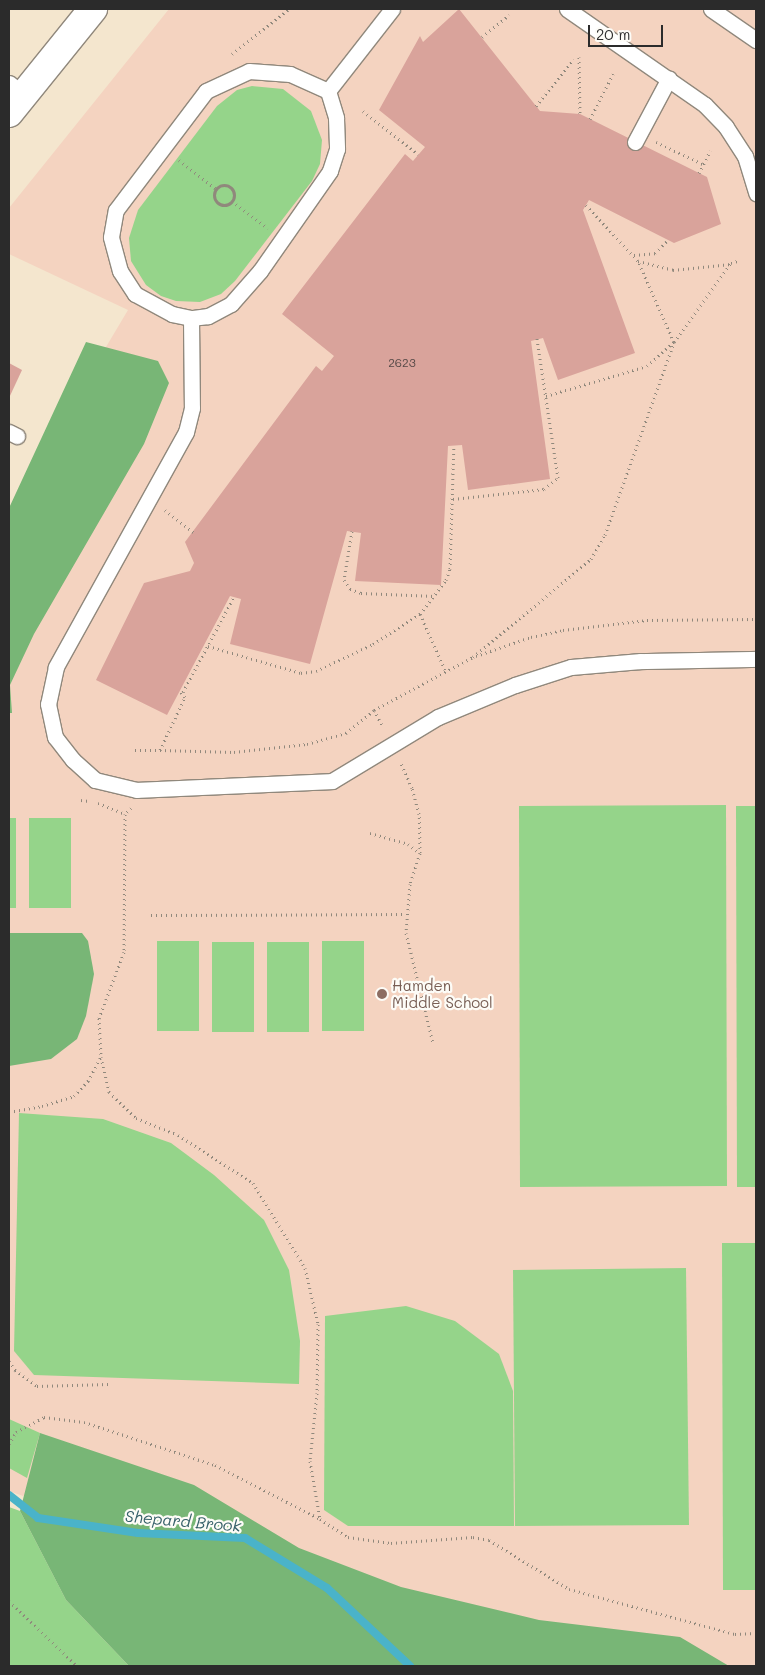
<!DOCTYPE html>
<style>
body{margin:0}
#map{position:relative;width:765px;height:1675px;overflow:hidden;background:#f4e6ce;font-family:Mali,sans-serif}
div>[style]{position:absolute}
.built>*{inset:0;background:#f4d3c0}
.green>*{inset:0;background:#95d48a}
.forest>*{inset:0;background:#78b676}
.stream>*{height:8px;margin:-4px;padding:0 4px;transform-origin:4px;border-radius:4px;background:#4ab3c9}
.building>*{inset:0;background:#d9a39b}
.path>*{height:3px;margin-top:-1.5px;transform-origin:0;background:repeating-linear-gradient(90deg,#90887c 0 1px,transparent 0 5px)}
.path>.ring{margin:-1.5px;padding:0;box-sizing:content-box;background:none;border:3px solid #90887c;border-radius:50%}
.roads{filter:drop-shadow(1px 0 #90887c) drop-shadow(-1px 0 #90887c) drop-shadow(0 1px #90887c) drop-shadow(0 -1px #90887c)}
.service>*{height:15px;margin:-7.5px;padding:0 7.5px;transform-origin:7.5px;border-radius:7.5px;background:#fff}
.primary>*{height:28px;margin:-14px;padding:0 14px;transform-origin:14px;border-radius:14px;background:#fff}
.dots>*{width:14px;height:14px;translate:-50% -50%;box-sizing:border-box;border:2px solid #fdfcf7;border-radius:50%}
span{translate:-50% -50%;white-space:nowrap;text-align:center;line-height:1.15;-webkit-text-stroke:4.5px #fdfcf7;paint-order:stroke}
.number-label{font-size:12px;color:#564947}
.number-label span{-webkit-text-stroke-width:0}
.education-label{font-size:15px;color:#785e54}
.left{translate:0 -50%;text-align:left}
.water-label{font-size:16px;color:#37616a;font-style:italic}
.frame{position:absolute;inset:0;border:10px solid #2b2b2b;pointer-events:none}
.scale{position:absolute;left:588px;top:25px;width:75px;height:22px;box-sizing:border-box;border:2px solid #2b2b2b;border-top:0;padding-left:6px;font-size:15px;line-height:18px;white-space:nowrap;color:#2b2b2b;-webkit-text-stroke:4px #fdfcf7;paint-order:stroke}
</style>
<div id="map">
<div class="built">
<div style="clip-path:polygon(169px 9px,756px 9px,756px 1666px,718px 1666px,374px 1582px,107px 1478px,23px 1496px,9px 1491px,9px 510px,128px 310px,9px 254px,9px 208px)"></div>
</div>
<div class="green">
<div style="clip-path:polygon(252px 86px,283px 89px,311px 111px,322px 140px,320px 164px,312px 181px,235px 281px,221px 294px,200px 302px,176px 301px,161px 296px,146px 285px,131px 261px,129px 238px,138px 210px,217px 106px,237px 90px)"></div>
<div style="clip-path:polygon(726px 805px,727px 1186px,520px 1187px,519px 806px)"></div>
<div style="clip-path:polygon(736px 806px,756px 806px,756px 1187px,737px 1187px)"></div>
<div style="clip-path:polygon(9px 818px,16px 818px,16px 908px,9px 908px)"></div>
<div style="clip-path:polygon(29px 818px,71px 818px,71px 908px,29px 908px)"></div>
<div style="clip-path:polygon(157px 941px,199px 941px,199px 1031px,157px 1031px)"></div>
<div style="clip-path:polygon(322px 941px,364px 941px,364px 1031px,322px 1031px)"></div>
<div style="clip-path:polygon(212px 942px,254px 942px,254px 1032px,212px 1032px)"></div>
<div style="clip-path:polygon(267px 942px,309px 942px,309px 1032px,267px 1032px)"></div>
<div style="clip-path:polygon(19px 1113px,103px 1119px,171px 1143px,214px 1175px,264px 1220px,289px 1270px,300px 1341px,299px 1384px,34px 1375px,14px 1351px)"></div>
<div style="clip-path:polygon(722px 1243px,756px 1243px,756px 1590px,723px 1590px)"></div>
<div style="clip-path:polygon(686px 1268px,689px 1525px,515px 1526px,513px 1270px)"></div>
<div style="clip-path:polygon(406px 1306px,455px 1321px,499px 1354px,513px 1391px,514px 1526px,348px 1526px,324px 1510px,325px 1316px)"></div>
<div style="clip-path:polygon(9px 1419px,40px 1433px,27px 1478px,9px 1468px)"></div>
<div style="clip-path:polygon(9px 1507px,20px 1511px,66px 1600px,129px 1666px,9px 1666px)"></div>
</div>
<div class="forest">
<div style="clip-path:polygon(86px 342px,158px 361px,169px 383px,144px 444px,34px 634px,10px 685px,12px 713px,9px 713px,9px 508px)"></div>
<div style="clip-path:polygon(9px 933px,82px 933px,88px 941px,94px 974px,86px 1016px,77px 1039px,51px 1059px,9px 1066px)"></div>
<div style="clip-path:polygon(40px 1433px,194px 1485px,299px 1548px,401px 1587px,539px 1620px,680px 1637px,729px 1666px,129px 1666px,66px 1600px,20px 1511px)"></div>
</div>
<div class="stream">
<div style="left:9px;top:1495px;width:37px;rotate:38deg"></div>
<div style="left:38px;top:1518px;width:101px;rotate:8.5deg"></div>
<div style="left:138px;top:1533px;width:107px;rotate:2.7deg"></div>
<div style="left:245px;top:1538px;width:96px;rotate:31.4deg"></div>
<div style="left:327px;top:1588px;width:114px;rotate:43.2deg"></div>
</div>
<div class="building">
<div style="clip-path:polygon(459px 9px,540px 111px,580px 114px,707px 177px,721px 224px,674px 243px,589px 200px,583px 210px,635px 353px,558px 380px,543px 338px,531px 341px,550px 479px,468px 490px,462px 445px,448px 446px,441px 585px,355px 581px,361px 533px,347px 531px,310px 664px,230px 644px,241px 599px,230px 596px,167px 715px,96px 680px,144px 583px,190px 571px,194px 563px,185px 542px,316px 366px,322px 371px,334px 356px,282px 314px,405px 154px,413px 161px,425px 147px,379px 110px,420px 36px,423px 42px)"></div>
<div style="clip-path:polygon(9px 363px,22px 370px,9px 398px)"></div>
</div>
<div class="path">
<div style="left:482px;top:37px;width:35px;rotate:-39deg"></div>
<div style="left:232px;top:54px;width:73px;rotate:-38.3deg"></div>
<div style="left:579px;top:57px;width:57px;rotate:89deg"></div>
<div style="left:536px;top:106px;width:60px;rotate:-51deg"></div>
<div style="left:363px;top:111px;width:70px;rotate:38deg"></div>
<div style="left:590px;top:119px;width:51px;rotate:-62.9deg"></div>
<div style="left:656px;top:142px;width:52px;rotate:25.1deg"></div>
<div style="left:179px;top:160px;width:46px;rotate:37.9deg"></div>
<div style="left:699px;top:173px;width:25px;rotate:-63deg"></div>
<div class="ring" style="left:214px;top:185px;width:17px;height:17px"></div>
<div style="left:232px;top:201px;width:45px;rotate:36.9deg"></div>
<div style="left:586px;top:205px;width:76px;rotate:47.1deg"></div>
<div style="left:638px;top:261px;width:36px;rotate:14deg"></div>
<div style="left:673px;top:270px;width:58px;rotate:-5.9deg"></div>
<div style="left:634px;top:255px;width:21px;rotate:-5deg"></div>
<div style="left:655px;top:253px;width:18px;rotate:-45deg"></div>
<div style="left:546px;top:396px;width:105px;rotate:-16.5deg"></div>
<div style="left:647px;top:366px;width:36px;rotate:-42deg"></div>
<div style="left:674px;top:342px;width:97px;rotate:-54.2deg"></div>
<div style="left:731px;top:263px;width:9px;rotate:-18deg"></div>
<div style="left:453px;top:499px;width:92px;rotate:-6.3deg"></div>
<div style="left:544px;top:489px;width:18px;rotate:-38deg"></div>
<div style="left:558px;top:478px;width:141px;rotate:-98.6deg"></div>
<div style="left:165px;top:510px;width:36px;rotate:38deg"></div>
<div style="left:352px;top:531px;width:50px;rotate:99.3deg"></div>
<div style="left:344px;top:580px;width:11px;rotate:56deg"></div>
<div style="left:350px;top:589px;width:12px;rotate:20deg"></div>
<div style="left:361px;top:593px;width:74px;rotate:2.3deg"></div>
<div style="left:420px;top:614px;width:61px;rotate:65.9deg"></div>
<div style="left:208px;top:646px;width:97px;rotate:16.2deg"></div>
<div style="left:301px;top:673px;width:15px;rotate:-8deg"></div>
<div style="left:316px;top:671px;width:63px;rotate:-25.3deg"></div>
<div style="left:373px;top:644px;width:56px;rotate:-32.6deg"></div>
<div style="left:420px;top:614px;width:43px;rotate:-52.6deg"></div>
<div style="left:446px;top:580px;width:12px;rotate:-70deg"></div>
<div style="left:450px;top:569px;width:124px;rotate:-88.2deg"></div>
<div style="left:476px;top:656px;width:58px;rotate:-19.1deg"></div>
<div style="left:531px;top:637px;width:33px;rotate:-12deg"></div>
<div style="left:563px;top:630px;width:85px;rotate:-6.8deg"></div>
<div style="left:647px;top:620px;width:109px;rotate:-0.5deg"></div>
<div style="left:183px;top:692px;width:108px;rotate:-61.8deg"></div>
<div style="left:374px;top:710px;width:19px;rotate:62deg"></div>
<div style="left:135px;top:750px;width:25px"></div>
<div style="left:160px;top:750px;width:59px;rotate:-64.7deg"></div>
<div style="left:185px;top:697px;width:8px;rotate:-130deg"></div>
<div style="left:160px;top:750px;width:74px;rotate:1.5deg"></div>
<div style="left:234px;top:752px;width:73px;rotate:-6.3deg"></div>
<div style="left:307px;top:744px;width:41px;rotate:-15.8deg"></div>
<div style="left:346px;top:733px;width:36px;rotate:-39deg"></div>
<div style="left:374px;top:710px;width:112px;rotate:-28.2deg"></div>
<div style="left:473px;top:657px;width:153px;rotate:-39.7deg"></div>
<div style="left:591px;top:559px;width:28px;rotate:-60deg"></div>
<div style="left:605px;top:535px;width:205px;rotate:-70.3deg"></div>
<div style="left:674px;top:342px;width:89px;rotate:-114deg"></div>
<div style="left:81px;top:800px;width:8px;rotate:7deg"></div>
<div style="left:98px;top:803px;width:29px;rotate:22deg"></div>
<div style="left:131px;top:808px;width:8px;rotate:135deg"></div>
<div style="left:125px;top:814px;width:138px;rotate:90.4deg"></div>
<div style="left:124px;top:952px;width:71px;rotate:110.7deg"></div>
<div style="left:99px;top:1018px;width:39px;rotate:87deg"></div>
<div style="left:101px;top:1057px;width:36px;rotate:77deg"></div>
<div style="left:109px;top:1092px;width:37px;rotate:44deg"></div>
<div style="left:136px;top:1118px;width:45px;rotate:22deg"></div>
<div style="left:178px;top:1135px;width:89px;rotate:32.6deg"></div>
<div style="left:253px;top:1183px;width:100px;rotate:58.5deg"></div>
<div style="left:305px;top:1268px;width:57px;rotate:76.9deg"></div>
<div style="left:318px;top:1324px;width:69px;rotate:90.8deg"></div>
<div style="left:317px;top:1393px;width:68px;rotate:95.9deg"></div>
<div style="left:310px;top:1461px;width:59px;rotate:80.2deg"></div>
<div style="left:370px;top:833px;width:40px;rotate:16deg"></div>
<div style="left:408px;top:844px;width:15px;rotate:37deg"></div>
<div style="left:420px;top:853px;width:39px;rotate:-91deg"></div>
<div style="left:419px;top:814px;width:27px;rotate:-105deg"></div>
<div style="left:412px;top:788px;width:27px;rotate:-114deg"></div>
<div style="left:420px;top:853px;width:33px;rotate:108deg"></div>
<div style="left:410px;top:884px;width:49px;rotate:94.7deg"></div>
<div style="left:406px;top:933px;width:113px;rotate:76.2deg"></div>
<div style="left:151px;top:915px;width:254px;rotate:-0.2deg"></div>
<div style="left:9px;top:1112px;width:34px;rotate:-10deg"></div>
<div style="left:42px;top:1106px;width:34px;rotate:-17deg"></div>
<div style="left:74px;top:1096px;width:21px;rotate:-47deg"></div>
<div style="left:88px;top:1081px;width:27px;rotate:-62deg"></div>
<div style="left:9px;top:1361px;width:11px;rotate:56deg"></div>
<div style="left:15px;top:1370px;width:27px;rotate:36deg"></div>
<div style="left:37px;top:1386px;width:72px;rotate:-1.6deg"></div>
<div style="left:9px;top:1444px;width:14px;rotate:-60deg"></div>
<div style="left:16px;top:1432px;width:32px;rotate:-28deg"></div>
<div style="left:44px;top:1417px;width:40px;rotate:7.1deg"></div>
<div style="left:84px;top:1422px;width:138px;rotate:18.2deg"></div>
<div style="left:215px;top:1465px;width:118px;rotate:27.2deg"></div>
<div style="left:320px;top:1519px;width:33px;rotate:33deg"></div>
<div style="left:348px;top:1537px;width:43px;rotate:7.9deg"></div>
<div style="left:391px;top:1543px;width:82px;rotate:-4.2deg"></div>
<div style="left:473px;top:1537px;width:16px;rotate:11deg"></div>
<div style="left:489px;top:1540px;width:94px;rotate:31.5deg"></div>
<div style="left:569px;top:1589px;width:172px;rotate:15.2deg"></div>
<div style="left:735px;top:1634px;width:21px;rotate:-3deg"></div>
<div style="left:9px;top:1601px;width:94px;rotate:43.7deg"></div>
</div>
<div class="roads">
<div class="service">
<div style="left:567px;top:9px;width:168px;rotate:34.8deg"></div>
<div style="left:705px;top:105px;width:30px;rotate:46deg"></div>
<div style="left:726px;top:127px;width:35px;rotate:57deg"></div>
<div style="left:745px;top:156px;width:39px;rotate:73deg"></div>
<div style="left:711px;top:9px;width:55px;rotate:34.6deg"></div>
<div style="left:249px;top:71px;width:41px;rotate:4.2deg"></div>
<div style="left:290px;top:74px;width:42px;rotate:24.1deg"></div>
<div style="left:328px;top:91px;width:28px;rotate:73deg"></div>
<div style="left:336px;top:118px;width:31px;rotate:88deg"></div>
<div style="left:337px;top:149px;width:23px;rotate:108deg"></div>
<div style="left:330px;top:171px;width:122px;rotate:125deg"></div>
<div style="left:260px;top:271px;width:44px;rotate:131.3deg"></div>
<div style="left:231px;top:304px;width:26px;rotate:152deg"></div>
<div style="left:208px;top:316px;width:17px;rotate:173deg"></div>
<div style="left:191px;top:318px;width:19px;rotate:-168deg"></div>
<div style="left:172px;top:314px;width:42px;rotate:-151.6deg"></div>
<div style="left:135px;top:294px;width:27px;rotate:-123deg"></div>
<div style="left:120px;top:271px;width:35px;rotate:-105deg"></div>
<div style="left:111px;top:237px;width:27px;rotate:-80deg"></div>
<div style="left:116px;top:210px;width:149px;rotate:-52.9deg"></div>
<div style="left:206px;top:91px;width:47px;rotate:-24.9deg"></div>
<div style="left:9px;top:83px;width:18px;rotate:38deg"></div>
<div style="left:328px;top:91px;width:104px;rotate:-52deg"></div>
<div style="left:635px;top:142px;width:72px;rotate:-62deg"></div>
<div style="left:191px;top:318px;width:90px;rotate:89.4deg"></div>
<div style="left:192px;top:408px;width:25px;rotate:104deg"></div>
<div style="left:186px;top:432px;width:269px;rotate:119deg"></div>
<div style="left:56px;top:667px;width:38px;rotate:102deg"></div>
<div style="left:48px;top:704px;width:34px;rotate:78deg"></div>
<div style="left:55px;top:737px;width:29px;rotate:52deg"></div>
<div style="left:73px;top:760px;width:30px;rotate:42deg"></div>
<div style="left:95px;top:780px;width:43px;rotate:13.4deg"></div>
<div style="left:137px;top:790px;width:195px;rotate:-2.6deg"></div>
<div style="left:332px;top:781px;width:124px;rotate:-31.1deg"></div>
<div style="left:438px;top:717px;width:83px;rotate:-22.6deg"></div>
<div style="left:515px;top:685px;width:59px;rotate:-17.8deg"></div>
<div style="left:571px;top:667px;width:70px;rotate:-4.9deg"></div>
<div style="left:641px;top:661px;width:115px;rotate:-1deg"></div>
<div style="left:9px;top:432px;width:9px;rotate:27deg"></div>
</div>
<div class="primary">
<div style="left:9px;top:113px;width:134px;rotate:-51.1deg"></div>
</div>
</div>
<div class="dots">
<div style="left:382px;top:994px;background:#8d6e63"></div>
</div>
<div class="number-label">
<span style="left:402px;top:363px">2623</span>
</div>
<div class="education-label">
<span class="left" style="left:392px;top:994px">Hamden<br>Middle School</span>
</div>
<div class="water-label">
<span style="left:183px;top:1521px;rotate:5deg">Shepard Brook</span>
</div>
<div class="frame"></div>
<div class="scale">20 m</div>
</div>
